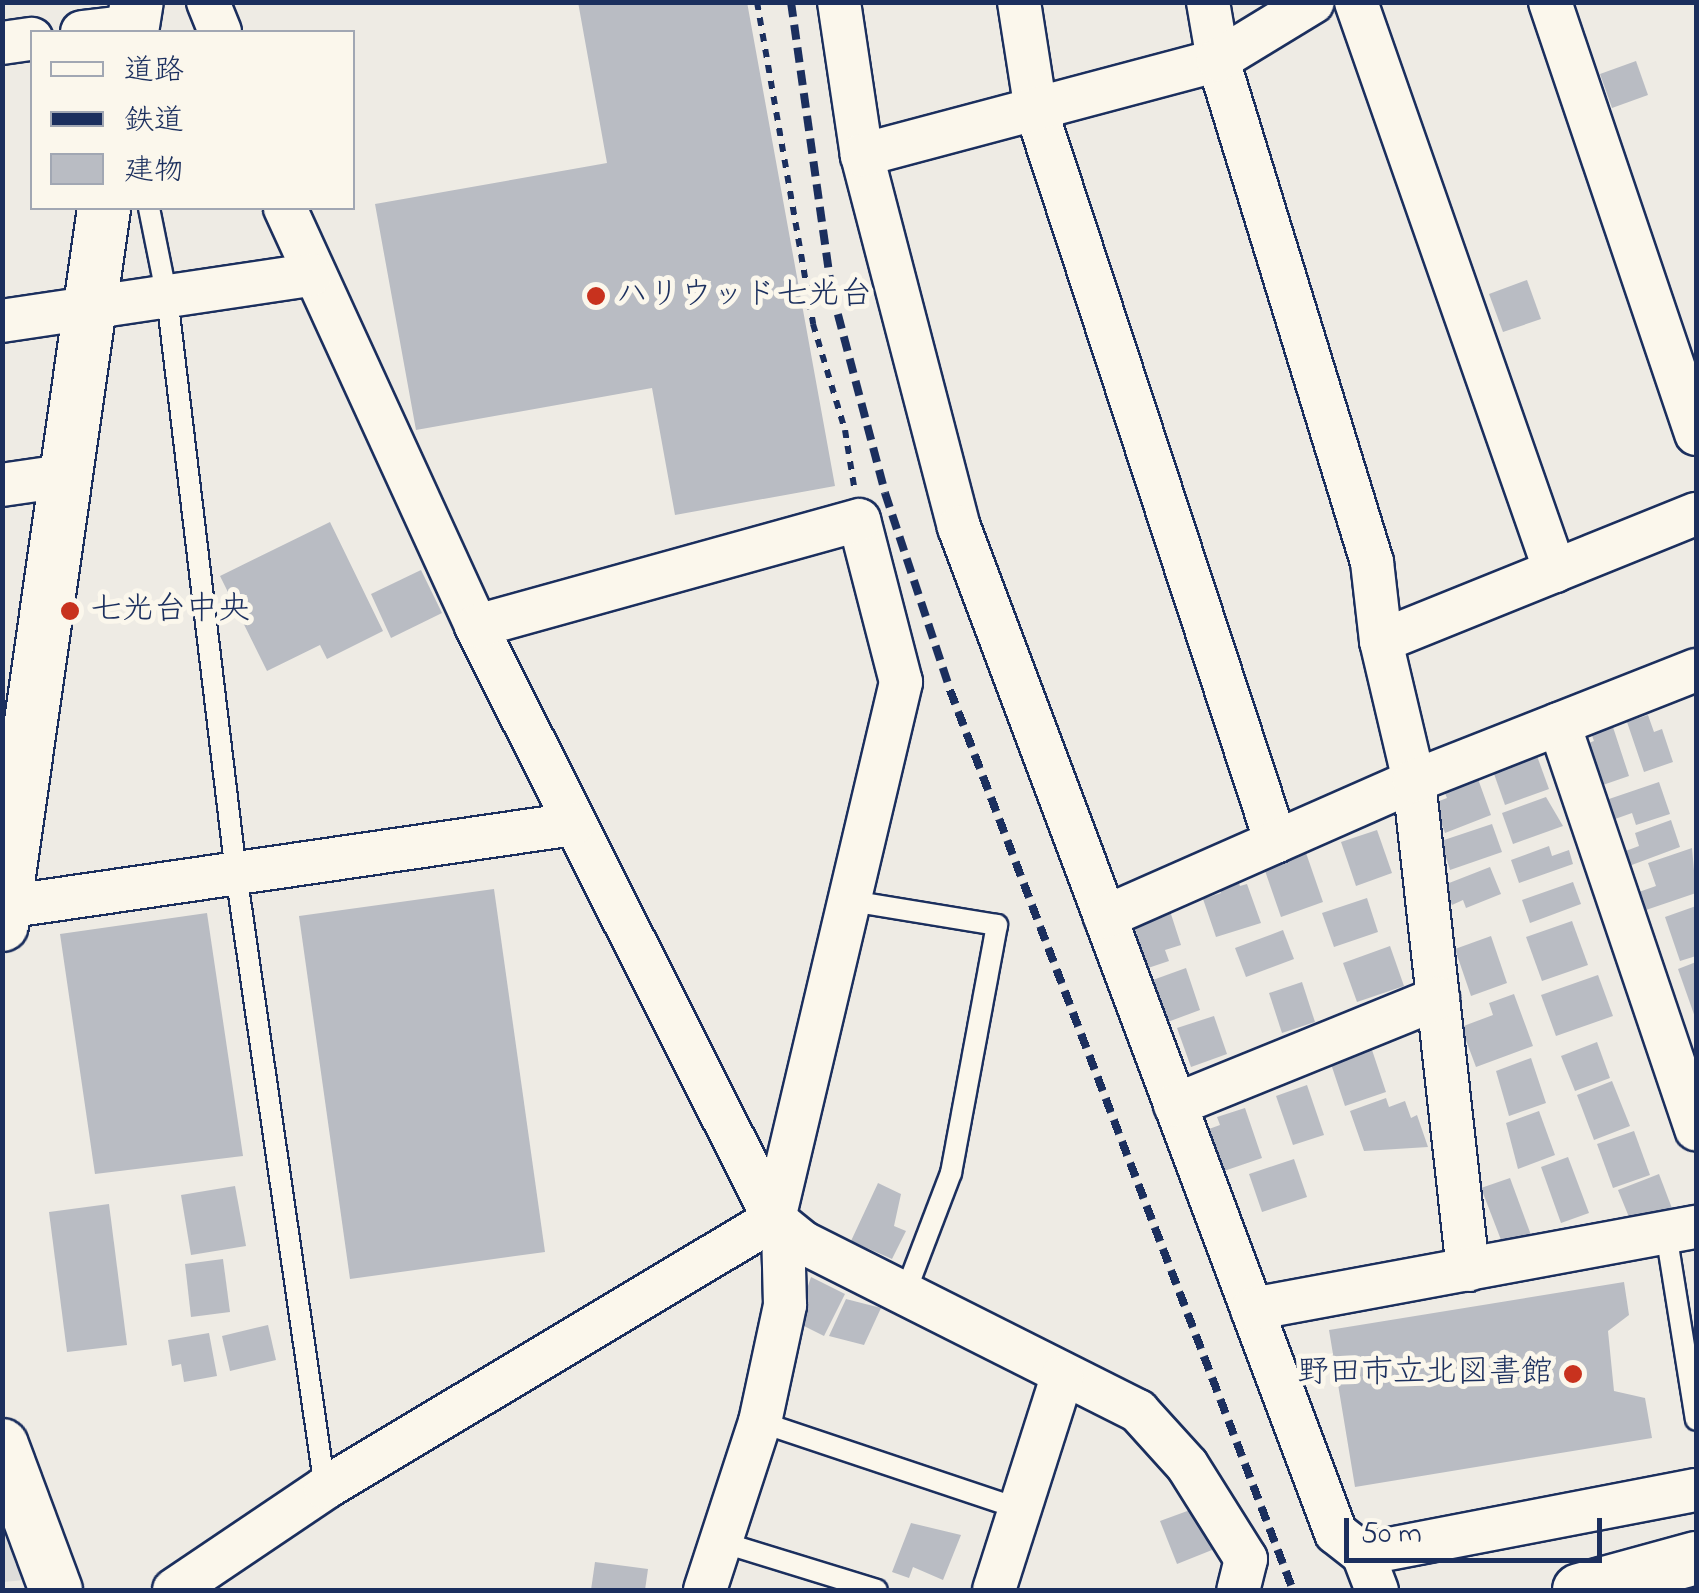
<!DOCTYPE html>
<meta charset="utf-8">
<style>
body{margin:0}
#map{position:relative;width:1699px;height:1593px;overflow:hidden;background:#eeebe4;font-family:"Indie Flower","Klee One",sans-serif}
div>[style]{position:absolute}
.built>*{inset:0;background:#deddda}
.building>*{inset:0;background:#b9bcc3}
.path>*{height:6px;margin-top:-3px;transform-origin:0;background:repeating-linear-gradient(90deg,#1b2f5e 0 8px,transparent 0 16px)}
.roads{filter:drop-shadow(2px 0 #1b2f5e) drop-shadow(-2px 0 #1b2f5e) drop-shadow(0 2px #1b2f5e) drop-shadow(0 -2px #1b2f5e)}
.service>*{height:20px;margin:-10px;padding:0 10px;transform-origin:10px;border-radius:10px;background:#fbf7ec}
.minor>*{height:42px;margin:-21px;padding:0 21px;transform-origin:21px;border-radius:21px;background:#fbf7ec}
.tertiary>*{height:52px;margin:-26px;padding:0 26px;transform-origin:26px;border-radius:26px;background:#fbf7ec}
.rail>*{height:8px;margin-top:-4px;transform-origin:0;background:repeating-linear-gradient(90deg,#1b2f5e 0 15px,transparent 0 23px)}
.dots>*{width:28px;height:28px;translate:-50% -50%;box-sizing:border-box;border:5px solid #fbf7ec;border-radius:50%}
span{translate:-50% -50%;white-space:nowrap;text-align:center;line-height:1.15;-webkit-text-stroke:10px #fbf7ec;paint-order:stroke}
.poi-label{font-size:32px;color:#1b2f5e}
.left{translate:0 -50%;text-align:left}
.right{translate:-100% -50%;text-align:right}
.frame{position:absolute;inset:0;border:5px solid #1b2f5e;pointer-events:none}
.legend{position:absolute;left:30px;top:30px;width:325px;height:180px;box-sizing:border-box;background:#fbf7ec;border:2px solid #a1a7b3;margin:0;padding:12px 18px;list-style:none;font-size:30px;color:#1b2f5e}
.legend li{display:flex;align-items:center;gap:20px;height:50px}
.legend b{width:50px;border:2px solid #a1a7b3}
.scale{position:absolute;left:1344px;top:1518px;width:258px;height:45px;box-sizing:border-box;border:5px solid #1b2f5e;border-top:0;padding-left:12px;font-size:30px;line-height:35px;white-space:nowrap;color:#1b2f5e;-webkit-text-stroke:8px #fbf7ec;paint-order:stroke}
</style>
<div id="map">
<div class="built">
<div style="clip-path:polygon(2px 1521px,25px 1580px,3px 1582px)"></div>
</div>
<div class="building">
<div style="clip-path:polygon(578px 2px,747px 2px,835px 486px,675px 515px,652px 388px,416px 430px,375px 204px,607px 163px)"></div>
<div style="clip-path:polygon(1636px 61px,1648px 95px,1612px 108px,1600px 74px)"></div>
<div style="clip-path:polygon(1527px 280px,1541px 319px,1503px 332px,1489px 294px)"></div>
<div style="clip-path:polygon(330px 522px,383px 631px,327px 659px,320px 645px,267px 671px,220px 576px)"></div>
<div style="clip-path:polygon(421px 570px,442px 613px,391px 638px,371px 594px)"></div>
<div style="clip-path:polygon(1648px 715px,1654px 732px,1662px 729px,1673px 762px,1644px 772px,1627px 722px)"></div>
<div style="clip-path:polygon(1611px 721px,1629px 776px,1597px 787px,1583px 745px,1594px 741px,1589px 728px)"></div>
<div style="clip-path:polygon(1537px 756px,1549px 789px,1505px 805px,1493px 771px)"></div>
<div style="clip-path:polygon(1478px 779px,1491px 815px,1445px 833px,1434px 803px,1447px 798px,1444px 791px)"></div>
<div style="clip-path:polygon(1659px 782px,1670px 814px,1636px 825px,1632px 813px,1615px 819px,1609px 799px)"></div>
<div style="clip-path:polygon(1546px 797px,1563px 826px,1513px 844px,1502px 813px)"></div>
<div style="clip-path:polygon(1671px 820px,1680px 847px,1629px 866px,1623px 852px,1639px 846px,1635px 833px)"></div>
<div style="clip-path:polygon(1492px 824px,1502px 852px,1450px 870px,1441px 841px)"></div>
<div style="clip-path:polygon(1377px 830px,1392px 873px,1356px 886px,1341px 842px)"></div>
<div style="clip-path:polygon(1549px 846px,1552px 856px,1569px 850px,1573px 864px,1519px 883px,1511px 860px)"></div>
<div style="clip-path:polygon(1692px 848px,1696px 893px,1643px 911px,1636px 893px,1656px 886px,1648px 863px)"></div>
<div style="clip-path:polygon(1305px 850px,1323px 902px,1281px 917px,1263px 865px)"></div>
<div style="clip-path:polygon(1490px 867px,1501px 894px,1466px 908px,1463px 900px,1452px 905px,1444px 885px)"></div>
<div style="clip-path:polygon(1236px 875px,1240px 886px,1247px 884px,1261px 923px,1216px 937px,1203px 899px,1221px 893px,1217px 882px)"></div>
<div style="clip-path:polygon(1573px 882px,1581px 904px,1530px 923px,1522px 900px)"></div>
<div style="clip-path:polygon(494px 889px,545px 1252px,350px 1279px,299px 916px)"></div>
<div style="clip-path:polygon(1367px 898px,1378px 932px,1334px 947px,1322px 913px)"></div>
<div style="clip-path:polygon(1696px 906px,1696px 956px,1680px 961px,1665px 917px)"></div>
<div style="clip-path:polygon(1170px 911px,1181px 945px,1165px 950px,1169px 961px,1148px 968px,1133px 923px)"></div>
<div style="clip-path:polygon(207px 913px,243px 1156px,95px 1174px,60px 934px)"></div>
<div style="clip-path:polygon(1572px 921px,1588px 965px,1542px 981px,1526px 937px)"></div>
<div style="clip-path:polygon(1283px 930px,1294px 959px,1246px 977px,1235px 948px)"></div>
<div style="clip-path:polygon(1491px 936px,1507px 983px,1471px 996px,1455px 949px)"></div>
<div style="clip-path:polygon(1390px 946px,1404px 986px,1357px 1002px,1343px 963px)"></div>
<div style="clip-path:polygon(1696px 962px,1696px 1020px,1678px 969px)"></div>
<div style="clip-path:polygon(1186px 968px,1200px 1010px,1165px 1023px,1150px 981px)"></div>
<div style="clip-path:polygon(1598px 975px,1613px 1016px,1556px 1036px,1541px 995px)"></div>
<div style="clip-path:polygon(1302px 982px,1315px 1022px,1282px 1033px,1269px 993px)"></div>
<div style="clip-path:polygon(1514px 994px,1533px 1046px,1476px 1067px,1461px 1027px,1493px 1015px,1489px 1003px)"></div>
<div style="clip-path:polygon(1214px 1016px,1227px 1054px,1191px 1067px,1177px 1028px)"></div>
<div style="clip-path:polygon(1597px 1042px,1610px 1078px,1575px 1091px,1561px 1056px)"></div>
<div style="clip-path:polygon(1371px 1047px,1386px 1092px,1345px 1106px,1330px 1061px)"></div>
<div style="clip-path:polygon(1531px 1058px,1546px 1103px,1509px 1116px,1496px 1071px)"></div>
<div style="clip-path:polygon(1612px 1081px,1630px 1126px,1594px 1140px,1577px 1095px)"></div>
<div style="clip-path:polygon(1307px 1085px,1324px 1135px,1293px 1145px,1276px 1096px)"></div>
<div style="clip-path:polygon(1386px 1098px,1389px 1107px,1405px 1101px,1411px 1118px,1417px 1115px,1428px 1147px,1364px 1151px,1350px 1111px)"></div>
<div style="clip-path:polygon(1245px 1108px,1262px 1158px,1224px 1171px,1209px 1129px,1220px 1125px,1217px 1117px)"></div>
<div style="clip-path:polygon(1539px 1111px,1555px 1155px,1518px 1169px,1506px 1123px)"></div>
<div style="clip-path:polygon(1634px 1131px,1650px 1175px,1613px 1188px,1597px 1144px)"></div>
<div style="clip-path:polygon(1568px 1157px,1589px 1213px,1561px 1223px,1541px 1167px)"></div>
<div style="clip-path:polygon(1294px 1159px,1307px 1197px,1262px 1212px,1249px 1174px)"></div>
<div style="clip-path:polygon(1659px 1174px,1673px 1211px,1633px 1227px,1618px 1190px)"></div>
<div style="clip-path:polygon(1510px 1178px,1531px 1235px,1503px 1245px,1481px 1188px)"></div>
<div style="clip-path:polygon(878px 1183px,901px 1194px,894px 1226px,906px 1231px,892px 1259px,851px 1241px)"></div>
<div style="clip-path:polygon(235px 1186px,246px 1246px,191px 1255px,181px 1195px)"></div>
<div style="clip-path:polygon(109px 1204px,127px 1345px,67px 1352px,49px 1212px)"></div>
<div style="clip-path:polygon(223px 1259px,230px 1312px,191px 1317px,185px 1264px)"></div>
<div style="clip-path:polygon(811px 1277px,845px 1294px,824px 1336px,796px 1322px)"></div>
<div style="clip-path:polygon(1624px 1282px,1629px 1315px,1608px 1331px,1614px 1391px,1645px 1398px,1652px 1438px,1355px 1487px,1329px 1330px)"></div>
<div style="clip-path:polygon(846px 1299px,881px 1308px,864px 1345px,829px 1336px)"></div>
<div style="clip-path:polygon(268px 1325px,276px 1360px,230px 1371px,222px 1336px)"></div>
<div style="clip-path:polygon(209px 1333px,217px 1376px,184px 1382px,181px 1364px,172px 1366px,168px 1340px)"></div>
<div style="clip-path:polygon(1201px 1506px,1217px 1548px,1177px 1564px,1160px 1521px)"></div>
<div style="clip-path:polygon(911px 1523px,961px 1535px,943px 1580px,913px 1567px,909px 1578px,892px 1572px)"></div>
<div style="clip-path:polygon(595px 1562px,648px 1569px,645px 1590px,591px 1590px)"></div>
</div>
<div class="path">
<div style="left:757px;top:2px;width:327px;rotate:80.1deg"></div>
<div style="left:813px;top:324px;width:111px;rotate:73.2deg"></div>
<div style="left:845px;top:430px;width:57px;rotate:80.9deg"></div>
</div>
<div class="roads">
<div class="service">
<div style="left:149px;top:208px;width:91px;rotate:78.6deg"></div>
<div style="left:167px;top:297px;width:580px;rotate:83.17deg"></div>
<div style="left:236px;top:873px;width:621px;rotate:81.77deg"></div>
<div style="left:851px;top:901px;width:148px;rotate:9.3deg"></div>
<div style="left:997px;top:925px;width:252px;rotate:100.5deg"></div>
<div style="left:951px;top:1173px;width:132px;rotate:110.9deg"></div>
<div style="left:1666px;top:1233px;width:189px;rotate:80.9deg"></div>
<div style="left:760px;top:1422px;width:274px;rotate:18.5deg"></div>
<div style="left:721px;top:1542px;width:163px;rotate:17.1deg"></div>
</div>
<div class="minor">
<div style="left:208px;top:2px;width:32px;rotate:68deg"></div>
<div style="left:839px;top:2px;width:155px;rotate:81.5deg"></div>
<div style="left:862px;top:155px;width:384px;rotate:75.4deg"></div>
<div style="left:959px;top:527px;width:1074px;rotate:69.46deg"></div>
<div style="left:1336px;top:1533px;width:34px;rotate:38deg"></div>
<div style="left:1363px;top:1554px;width:39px;rotate:69deg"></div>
<div style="left:1019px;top:2px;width:109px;rotate:81.1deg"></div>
<div style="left:1036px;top:110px;width:770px;rotate:71.85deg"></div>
<div style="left:1208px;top:2px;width:59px;rotate:80.2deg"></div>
<div style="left:1218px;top:60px;width:525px;rotate:72.95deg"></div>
<div style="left:1372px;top:562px;width:80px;rotate:83.5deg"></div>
<div style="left:1381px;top:641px;width:144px;rotate:76.7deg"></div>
<div style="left:1414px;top:781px;width:492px;rotate:83.7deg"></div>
<div style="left:1356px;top:2px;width:603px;rotate:70.72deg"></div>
<div style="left:1550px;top:2px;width:456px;rotate:71.3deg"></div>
<div style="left:82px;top:32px;width:51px;rotate:-6.7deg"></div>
<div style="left:2px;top:43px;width:30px;rotate:-8deg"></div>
<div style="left:862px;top:155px;width:368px;rotate:-14.9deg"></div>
<div style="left:1218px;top:60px;width:111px;rotate:-31.4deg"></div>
<div style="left:285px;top:208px;width:460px;rotate:65.4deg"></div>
<div style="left:476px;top:626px;width:664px;rotate:63.32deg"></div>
<div style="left:774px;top:1219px;width:38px;rotate:39deg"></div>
<div style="left:804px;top:1243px;width:374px;rotate:26.7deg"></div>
<div style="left:1138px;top:1411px;width:73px;rotate:47.8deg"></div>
<div style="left:1187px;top:1465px;width:111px;rotate:57.9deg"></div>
<div style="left:1246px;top:1559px;width:32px;rotate:104deg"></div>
<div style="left:2px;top:321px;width:312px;rotate:-8.5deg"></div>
<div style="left:2px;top:485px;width:63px;rotate:-8.3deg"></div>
<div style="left:1381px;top:641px;width:340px;rotate:-22deg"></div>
<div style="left:1559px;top:724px;width:428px;rotate:71.3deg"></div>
<div style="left:5px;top:907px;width:574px;rotate:-8.31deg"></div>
<div style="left:1105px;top:917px;width:338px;rotate:-23.8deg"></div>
<div style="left:1414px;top:781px;width:303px;rotate:-21.5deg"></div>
<div style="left:1175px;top:1105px;width:284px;rotate:-22.1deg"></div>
<div style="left:1252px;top:1309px;width:452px;rotate:-10.5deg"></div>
<div style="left:1363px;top:1554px;width:339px;rotate:-10.9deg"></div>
<div style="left:174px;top:1590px;width:182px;rotate:-34deg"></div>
<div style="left:325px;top:1488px;width:523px;rotate:-30.93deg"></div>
<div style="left:774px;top:1219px;width:552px;rotate:-76.69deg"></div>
<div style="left:901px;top:682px;width:167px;rotate:-104.5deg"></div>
<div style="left:859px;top:520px;width:397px;rotate:164.5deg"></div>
<div style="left:705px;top:1590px;width:177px;rotate:-71.9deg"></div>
<div style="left:760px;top:1422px;width:120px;rotate:-77.9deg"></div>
<div style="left:785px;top:1305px;width:78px;rotate:-91.5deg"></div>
<div style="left:994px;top:1590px;width:224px;rotate:-72.3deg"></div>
</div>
<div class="tertiary">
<div style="left:132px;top:32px;width:30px;rotate:-81deg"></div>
<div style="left:2px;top:925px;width:724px;rotate:-81.9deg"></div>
<div style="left:2px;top:1445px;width:155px;rotate:69.6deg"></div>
<div style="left:1579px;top:1590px;width:121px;rotate:-15.3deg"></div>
</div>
</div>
<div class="rail">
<div style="left:791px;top:2px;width:293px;rotate:82deg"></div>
<div style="left:832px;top:292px;width:208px;rotate:75.2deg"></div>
<div style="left:885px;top:493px;width:207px;rotate:71.7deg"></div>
<div style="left:950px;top:690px;width:963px;rotate:69.14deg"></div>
</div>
<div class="dots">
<div style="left:596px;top:296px;background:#c8321e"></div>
<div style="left:70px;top:611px;background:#c8321e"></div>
<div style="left:1573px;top:1374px;background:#c8321e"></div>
</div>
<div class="poi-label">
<span class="left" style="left:616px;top:296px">ハリウッド七光台</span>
<span class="left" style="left:90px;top:611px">七光台中央</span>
<span class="right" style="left:1553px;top:1374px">野田市立北図書館</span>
</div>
<div class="frame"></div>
<ul class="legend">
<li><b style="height:12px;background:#fbf7ec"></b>道路</li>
<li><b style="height:12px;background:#1b2f5e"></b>鉄道</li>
<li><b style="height:28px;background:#b9bcc3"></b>建物</li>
</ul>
<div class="scale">50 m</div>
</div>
